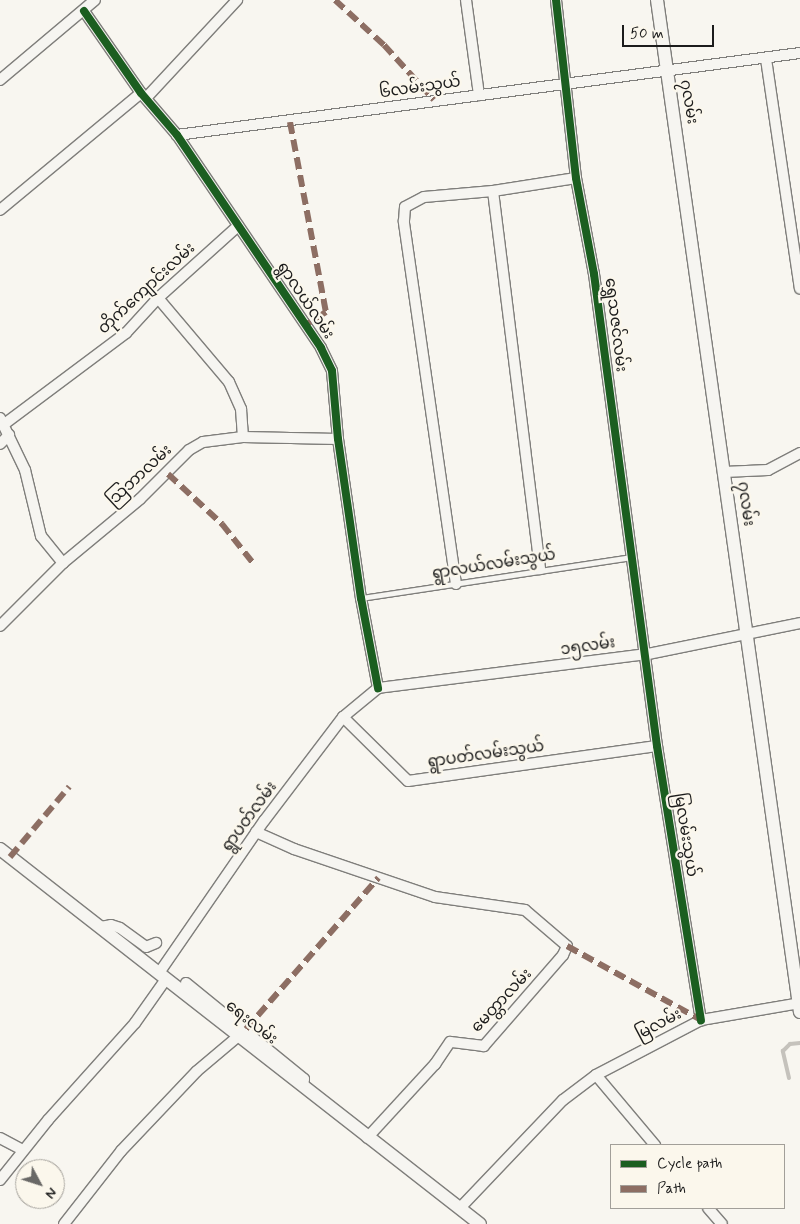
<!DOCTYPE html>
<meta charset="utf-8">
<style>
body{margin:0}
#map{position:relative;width:800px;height:1224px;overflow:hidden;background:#f8f6f0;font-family:Mynerve,"Noto Sans Myanmar",sans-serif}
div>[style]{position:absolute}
.stream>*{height:4px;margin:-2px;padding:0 2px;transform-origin:2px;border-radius:2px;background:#c5c2bc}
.roads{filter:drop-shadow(1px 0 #7f7e7b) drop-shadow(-1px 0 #7f7e7b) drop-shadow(0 1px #7f7e7b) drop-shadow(0 -1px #7f7e7b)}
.service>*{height:5px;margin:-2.5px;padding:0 2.5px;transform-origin:2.5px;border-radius:2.5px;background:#f6f5f1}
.minor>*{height:10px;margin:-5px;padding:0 5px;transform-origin:5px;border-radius:5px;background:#f6f5f1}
.tertiary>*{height:12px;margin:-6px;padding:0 6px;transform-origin:6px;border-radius:6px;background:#f6f5f1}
.quiet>*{height:6px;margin-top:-3px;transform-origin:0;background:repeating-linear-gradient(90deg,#8d6e63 0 12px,transparent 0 18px)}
.cycleway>*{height:8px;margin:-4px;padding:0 4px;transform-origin:4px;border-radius:4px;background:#1b5e20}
span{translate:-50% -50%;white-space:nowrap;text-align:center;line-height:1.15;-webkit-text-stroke:4.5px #fbf7ec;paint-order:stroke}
.street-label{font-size:16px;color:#1c1c1c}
.legend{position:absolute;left:610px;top:1144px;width:175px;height:65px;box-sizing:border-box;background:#fbf7ec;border:1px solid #a29f99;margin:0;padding:6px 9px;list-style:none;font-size:15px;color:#1c1c1c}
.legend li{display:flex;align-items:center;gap:10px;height:25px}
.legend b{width:25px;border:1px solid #a29f99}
.north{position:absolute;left:15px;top:1159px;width:50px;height:50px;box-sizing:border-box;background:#fbf7ec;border:1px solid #a29f99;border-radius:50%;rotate:130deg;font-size:14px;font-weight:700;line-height:20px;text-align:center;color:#1c1c1c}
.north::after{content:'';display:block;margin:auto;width:18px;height:22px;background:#696866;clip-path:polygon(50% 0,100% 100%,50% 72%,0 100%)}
.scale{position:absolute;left:622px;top:25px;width:92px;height:22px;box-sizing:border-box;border:2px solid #1c1c1c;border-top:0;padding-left:6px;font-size:15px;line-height:18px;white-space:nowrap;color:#1c1c1c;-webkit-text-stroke:4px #fbf7ec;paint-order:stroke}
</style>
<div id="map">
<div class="stream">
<div style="left:789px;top:1078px;width:28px;rotate:-103deg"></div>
<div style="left:783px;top:1051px;width:10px;rotate:-45deg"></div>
<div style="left:790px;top:1044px;width:10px;rotate:-6deg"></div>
</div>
<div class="roads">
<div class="service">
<div style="left:361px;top:598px;width:273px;rotate:-8.6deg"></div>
</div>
<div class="minor">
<div style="left:466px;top:0;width:96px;rotate:82.2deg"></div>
<div style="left:556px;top:0;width:179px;rotate:83.6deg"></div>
<div style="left:576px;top:178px;width:98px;rotate:79.4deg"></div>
<div style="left:594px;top:274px;width:476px;rotate:82.4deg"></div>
<div style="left:657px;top:746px;width:278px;rotate:80.9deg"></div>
<div style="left:84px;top:11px;width:100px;rotate:55.2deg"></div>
<div style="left:141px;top:93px;width:55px;rotate:49.4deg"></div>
<div style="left:177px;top:135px;width:257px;rotate:55.9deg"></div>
<div style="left:321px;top:348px;width:25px;rotate:64deg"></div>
<div style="left:332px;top:371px;width:68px;rotate:85deg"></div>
<div style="left:338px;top:439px;width:161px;rotate:81.8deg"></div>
<div style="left:361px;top:598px;width:92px;rotate:79.3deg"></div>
<div style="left:766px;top:59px;width:232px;rotate:81.6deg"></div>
<div style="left:0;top:80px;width:124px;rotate:-40.1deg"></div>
<div style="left:146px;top:98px;width:134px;rotate:-47.1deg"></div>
<div style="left:177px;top:135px;width:628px;rotate:-7.5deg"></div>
<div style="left:493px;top:191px;width:381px;rotate:82.9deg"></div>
<div style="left:0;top:210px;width:183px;rotate:-39.7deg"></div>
<div style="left:158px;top:298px;width:110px;rotate:49.8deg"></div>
<div style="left:229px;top:382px;width:30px;rotate:66deg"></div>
<div style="left:241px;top:409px;width:28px;rotate:86deg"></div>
<div style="left:0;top:418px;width:58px;rotate:64.3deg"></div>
<div style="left:25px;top:470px;width:68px;rotate:76.4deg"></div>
<div style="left:41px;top:536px;width:35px;rotate:51deg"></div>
<div style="left:3px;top:425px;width:154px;rotate:-36.8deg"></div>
<div style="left:126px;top:333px;width:47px;rotate:-47.6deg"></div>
<div style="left:158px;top:298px;width:108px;rotate:-42deg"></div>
<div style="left:0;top:444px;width:13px;rotate:-45deg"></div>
<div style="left:724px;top:472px;width:44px;rotate:-2.6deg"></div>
<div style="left:768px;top:470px;width:36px;rotate:-28deg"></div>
<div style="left:456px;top:584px;width:367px;rotate:-98.2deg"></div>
<div style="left:404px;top:221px;width:14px;rotate:-86deg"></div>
<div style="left:405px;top:207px;width:21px;rotate:-28deg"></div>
<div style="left:424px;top:197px;width:69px;rotate:-5deg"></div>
<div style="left:493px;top:191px;width:84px;rotate:-8.9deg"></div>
<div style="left:0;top:626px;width:89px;rotate:-45deg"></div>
<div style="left:63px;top:563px;width:100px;rotate:-39.7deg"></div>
<div style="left:140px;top:499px;width:69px;rotate:-45deg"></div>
<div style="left:189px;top:450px;width:16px;rotate:-30deg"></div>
<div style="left:203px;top:442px;width:40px;rotate:-7.1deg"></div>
<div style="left:243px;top:437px;width:95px;rotate:1.2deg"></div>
<div style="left:378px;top:688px;width:272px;rotate:-7.2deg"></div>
<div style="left:648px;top:654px;width:155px;rotate:-11.5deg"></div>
<div style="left:343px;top:717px;width:91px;rotate:44.6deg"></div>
<div style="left:408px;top:781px;width:251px;rotate:-8deg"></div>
<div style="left:256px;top:832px;width:42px;rotate:24.1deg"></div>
<div style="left:294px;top:849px;width:149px;rotate:18.8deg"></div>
<div style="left:435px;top:897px;width:91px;rotate:8.2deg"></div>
<div style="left:525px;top:910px;width:55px;rotate:40.6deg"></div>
<div style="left:567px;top:946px;width:10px;rotate:114deg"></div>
<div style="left:563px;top:955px;width:121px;rotate:131deg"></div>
<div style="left:484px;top:1046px;width:34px;rotate:-173deg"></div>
<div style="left:450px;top:1042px;width:27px;rotate:124deg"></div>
<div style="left:435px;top:1064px;width:100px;rotate:132.6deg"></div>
<div style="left:100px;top:927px;width:11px;rotate:-10deg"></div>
<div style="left:111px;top:925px;width:9px;rotate:18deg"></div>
<div style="left:120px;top:928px;width:32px;rotate:36deg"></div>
<div style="left:146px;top:947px;width:11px;rotate:-22deg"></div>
<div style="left:159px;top:973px;width:185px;rotate:-55.4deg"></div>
<div style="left:264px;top:821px;width:131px;rotate:-52.8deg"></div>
<div style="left:343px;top:717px;width:45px;rotate:-39.6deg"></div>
<div style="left:186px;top:983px;width:152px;rotate:39.1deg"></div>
<div style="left:304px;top:1079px;width:6px;rotate:99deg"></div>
<div style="left:596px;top:1075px;width:92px;rotate:49.9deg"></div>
<div style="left:0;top:1138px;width:26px;rotate:28deg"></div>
<div style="left:0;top:1180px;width:77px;rotate:-51.3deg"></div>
<div style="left:48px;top:1120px;width:130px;rotate:-48.1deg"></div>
<div style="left:135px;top:1023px;width:54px;rotate:-54.8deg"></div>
<div style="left:460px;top:1208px;width:149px;rotate:-46.4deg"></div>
<div style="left:563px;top:1100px;width:41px;rotate:-37.1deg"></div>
<div style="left:596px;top:1075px;width:119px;rotate:-27.6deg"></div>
<div style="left:701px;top:1020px;width:100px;rotate:-9.7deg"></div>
<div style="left:708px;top:1208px;width:21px;rotate:49deg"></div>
<div style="left:64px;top:1224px;width:93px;rotate:-52deg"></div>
<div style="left:121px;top:1151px;width:110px;rotate:-46.5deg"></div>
<div style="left:197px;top:1071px;width:57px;rotate:-40.1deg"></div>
</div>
<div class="tertiary">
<div style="left:657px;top:0;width:1022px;rotate:81.96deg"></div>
<div style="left:0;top:849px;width:609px;rotate:38deg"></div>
</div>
</div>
<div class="quiet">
<div style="left:335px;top:0;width:67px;rotate:42.6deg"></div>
<div style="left:384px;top:45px;width:74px;rotate:47.7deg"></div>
<div style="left:290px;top:122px;width:193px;rotate:79.3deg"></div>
<div style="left:326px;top:312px;width:25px;rotate:148deg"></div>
<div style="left:168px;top:474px;width:74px;rotate:42.8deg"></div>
<div style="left:222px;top:524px;width:50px;rotate:51.5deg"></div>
<div style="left:10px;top:857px;width:92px;rotate:-49.9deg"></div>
<div style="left:567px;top:946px;width:153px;rotate:28.9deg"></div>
<div style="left:246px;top:1029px;width:201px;rotate:-48.8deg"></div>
</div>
<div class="cycleway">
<div style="left:556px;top:0;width:179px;rotate:83.6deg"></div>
<div style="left:576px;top:178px;width:98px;rotate:79.4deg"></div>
<div style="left:594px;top:274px;width:476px;rotate:82.4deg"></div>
<div style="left:657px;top:746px;width:278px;rotate:80.9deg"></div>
<div style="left:84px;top:11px;width:100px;rotate:55.2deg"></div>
<div style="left:141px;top:93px;width:55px;rotate:49.4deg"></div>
<div style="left:177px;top:135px;width:257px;rotate:55.9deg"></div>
<div style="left:321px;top:348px;width:25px;rotate:64deg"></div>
<div style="left:332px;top:371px;width:68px;rotate:85deg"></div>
<div style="left:338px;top:439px;width:161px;rotate:81.8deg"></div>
<div style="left:361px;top:598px;width:92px;rotate:79.3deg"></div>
</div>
<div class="street-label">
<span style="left:420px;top:88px;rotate:-8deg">၆လမ်းသွယ်</span>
<span style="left:688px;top:102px;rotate:80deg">၇လမ်း</span>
<span style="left:147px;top:289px;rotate:-43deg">တိုက်ကျောင်းလမ်း</span>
<span style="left:305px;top:301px;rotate:56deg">ရွာလယ်လမ်း</span>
<span style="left:615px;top:325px;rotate:83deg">ရွှေသဇင်လမ်း</span>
<span style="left:140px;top:476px;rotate:-43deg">သြဘာလမ်း</span>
<span style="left:745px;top:504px;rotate:82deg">၇လမ်း</span>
<span style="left:494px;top:565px;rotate:-9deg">ရွာလယ်လမ်းသွယ်</span>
<span style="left:588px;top:647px;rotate:-8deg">၁၅လမ်း</span>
<span style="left:486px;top:755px;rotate:-8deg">ရွာပတ်လမ်းသွယ်</span>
<span style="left:250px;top:817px;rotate:-54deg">ရွာပတ်လမ်း</span>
<span style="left:685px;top:835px;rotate:81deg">မြလမ်းသွယ်</span>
<span style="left:502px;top:1001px;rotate:-47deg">မေတ္တာလမ်း</span>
<span style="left:251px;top:1023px;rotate:38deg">ရေးလမ်း</span>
<span style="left:659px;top:1025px;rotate:-28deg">မြလမ်း</span>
</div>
<ul class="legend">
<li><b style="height:6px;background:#1b5e20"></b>Cycle path</li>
<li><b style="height:6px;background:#8d6e63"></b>Path</li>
</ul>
<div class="north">N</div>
<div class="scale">50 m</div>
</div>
